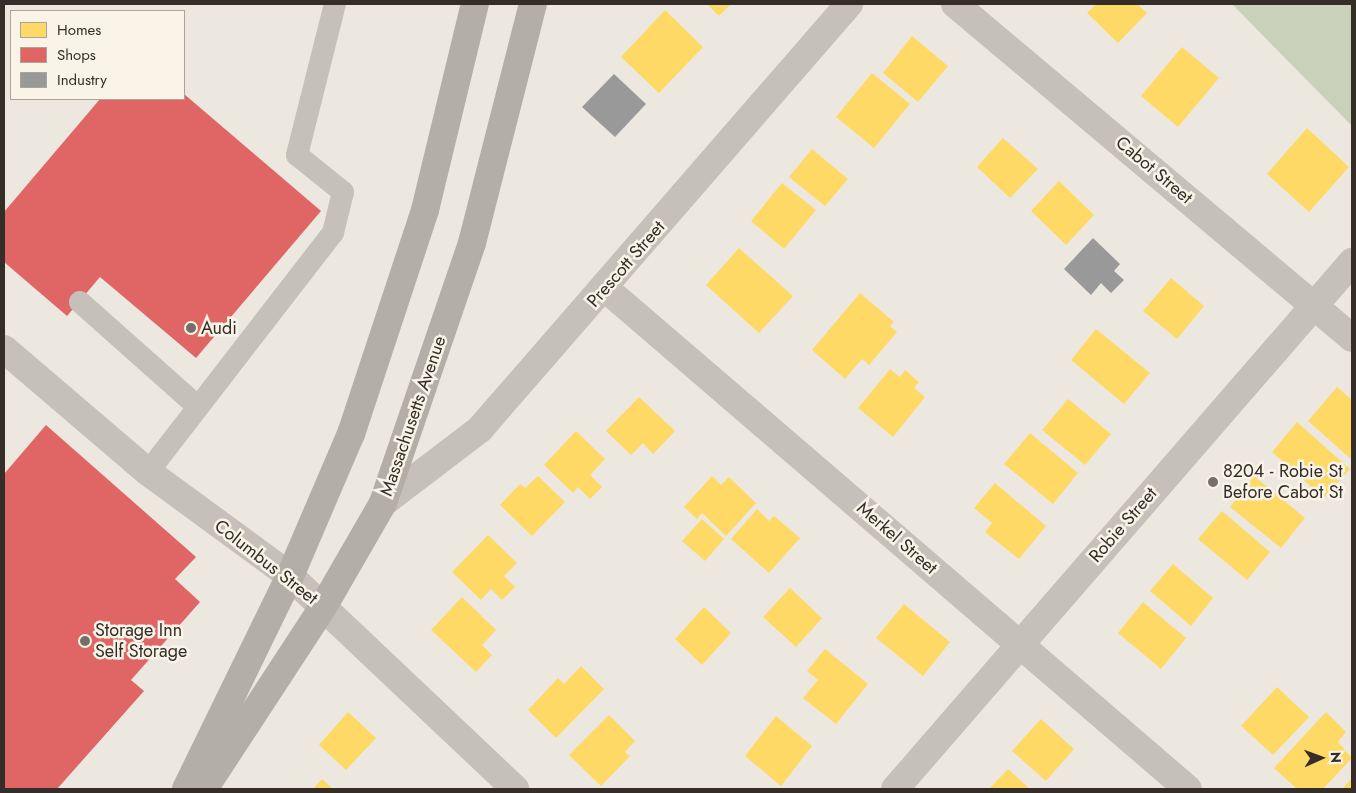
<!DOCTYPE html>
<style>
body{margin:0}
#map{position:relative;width:1356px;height:793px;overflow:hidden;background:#ece8e0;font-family:Jost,sans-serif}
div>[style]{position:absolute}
.green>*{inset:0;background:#cad1bb}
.homes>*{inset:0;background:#ffd966}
.shops>*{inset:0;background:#e06666}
.industry>*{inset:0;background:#999}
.service>*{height:22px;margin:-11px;padding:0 11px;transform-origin:11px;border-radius:11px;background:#c5c0b9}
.minor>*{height:28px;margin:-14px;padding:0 14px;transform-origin:14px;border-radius:14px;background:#c5c0b9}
.tertiary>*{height:28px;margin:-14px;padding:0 14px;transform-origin:14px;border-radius:14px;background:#c5c0b9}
.primary>*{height:28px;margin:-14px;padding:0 14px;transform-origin:14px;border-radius:14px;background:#b4aea8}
.dots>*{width:14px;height:14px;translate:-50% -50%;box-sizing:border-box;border:2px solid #f9f3e8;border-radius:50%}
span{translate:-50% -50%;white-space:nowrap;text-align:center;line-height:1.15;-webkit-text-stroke:5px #f9f3e8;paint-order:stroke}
.street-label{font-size:18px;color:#352e28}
.poi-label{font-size:18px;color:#352e28}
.left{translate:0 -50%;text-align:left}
.frame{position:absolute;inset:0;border:5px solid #352e28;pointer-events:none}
.legend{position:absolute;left:10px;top:10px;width:175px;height:90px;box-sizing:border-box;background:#f9f3e8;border:1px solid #aba49b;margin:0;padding:6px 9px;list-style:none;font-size:15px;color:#352e28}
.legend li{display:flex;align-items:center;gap:10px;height:25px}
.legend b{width:25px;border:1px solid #aba49b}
.north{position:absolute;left:1296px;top:733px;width:50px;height:50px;-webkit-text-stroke:4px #f9f3e8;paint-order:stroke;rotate:88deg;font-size:14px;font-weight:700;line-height:20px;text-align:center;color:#352e28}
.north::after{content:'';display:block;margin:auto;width:18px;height:22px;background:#352e28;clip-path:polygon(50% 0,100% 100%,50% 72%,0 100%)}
</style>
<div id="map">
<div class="green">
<div style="clip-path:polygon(1232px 4px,1352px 4px,1352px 126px)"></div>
</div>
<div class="homes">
<div style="clip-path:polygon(707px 4px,731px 4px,719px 16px)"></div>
<div style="clip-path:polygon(1096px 4px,1137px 4px,1147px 13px,1118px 43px,1087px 13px)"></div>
<div style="clip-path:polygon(665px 10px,703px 47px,659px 93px,621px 57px)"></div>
<div style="clip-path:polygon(912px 36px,948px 66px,918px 102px,883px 73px)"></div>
<div style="clip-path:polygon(1182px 47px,1219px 78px,1178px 127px,1141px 96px)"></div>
<div style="clip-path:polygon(872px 73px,910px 104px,874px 148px,836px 117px)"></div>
<div style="clip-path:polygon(1307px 128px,1349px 167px,1309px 212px,1267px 174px)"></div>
<div style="clip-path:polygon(1003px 138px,1038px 169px,1010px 198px,977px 167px)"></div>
<div style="clip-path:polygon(812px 149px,848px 179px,825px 206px,789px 177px)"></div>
<div style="clip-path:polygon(1059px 181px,1094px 215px,1066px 245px,1031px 211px)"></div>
<div style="clip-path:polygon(782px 183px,816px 210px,784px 249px,751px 221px)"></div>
<div style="clip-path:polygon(739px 248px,793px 296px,759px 333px,706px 285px)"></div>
<div style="clip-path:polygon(1171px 278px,1204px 306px,1177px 339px,1143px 311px)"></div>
<div style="clip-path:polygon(860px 293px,894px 322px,890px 326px,897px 332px,869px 365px,862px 359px,845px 379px,812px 350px)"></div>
<div style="clip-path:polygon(1096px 329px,1150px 373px,1124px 404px,1071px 360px)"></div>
<div style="clip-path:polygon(890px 369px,900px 377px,905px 370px,919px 382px,914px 388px,925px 397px,893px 437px,858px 408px)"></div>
<div style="clip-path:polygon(1337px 387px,1352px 400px,1352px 460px,1308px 421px)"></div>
<div style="clip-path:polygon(639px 397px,675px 431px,653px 454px,643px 443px,631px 455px,606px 431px)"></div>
<div style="clip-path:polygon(1068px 399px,1111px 434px,1085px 465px,1042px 430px)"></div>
<div style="clip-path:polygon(1297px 422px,1350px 469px,1324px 498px,1272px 452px)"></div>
<div style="clip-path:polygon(576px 431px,605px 459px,590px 475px,602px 487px,590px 499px,578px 487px,573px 493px,544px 465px)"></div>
<div style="clip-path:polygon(1030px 433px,1078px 473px,1053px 504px,1004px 464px)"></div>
<div style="clip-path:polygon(538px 476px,565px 502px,532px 536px,500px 505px,520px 484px,525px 488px)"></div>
<div style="clip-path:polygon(712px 476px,721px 485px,729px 477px,756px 503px,726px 536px,702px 513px,697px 519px,684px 507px)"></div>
<div style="clip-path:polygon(1254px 476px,1305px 518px,1281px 548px,1230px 507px)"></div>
<div style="clip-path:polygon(995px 483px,1046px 526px,1019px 559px,985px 532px,992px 523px,974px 508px)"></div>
<div style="clip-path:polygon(757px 509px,769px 521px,774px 516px,800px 538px,769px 573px,731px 539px)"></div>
<div style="clip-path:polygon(1222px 511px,1270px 552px,1247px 580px,1198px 539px)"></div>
<div style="clip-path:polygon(702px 519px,724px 539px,705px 561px,682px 541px)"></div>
<div style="clip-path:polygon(488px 535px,517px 563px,504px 576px,515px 587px,502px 600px,491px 589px,481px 600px,452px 572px)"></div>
<div style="clip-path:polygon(1173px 564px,1213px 598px,1191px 626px,1150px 591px)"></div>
<div style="clip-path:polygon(790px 588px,822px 618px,796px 647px,763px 617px)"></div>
<div style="clip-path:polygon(462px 597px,496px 630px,482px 645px,492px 655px,476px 672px,431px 630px)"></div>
<div style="clip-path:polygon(1143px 602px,1186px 638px,1161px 669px,1118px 633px)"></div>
<div style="clip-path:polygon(904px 604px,950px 642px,923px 676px,876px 638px)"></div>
<div style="clip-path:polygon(704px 607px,731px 633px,702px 665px,675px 639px)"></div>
<div style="clip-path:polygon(825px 649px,868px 684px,836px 724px,803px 698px,818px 680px,807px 671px)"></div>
<div style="clip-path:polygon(581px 666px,604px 689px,556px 738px,528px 710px,558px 678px,564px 684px)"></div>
<div style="clip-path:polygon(1277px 687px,1309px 717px,1273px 755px,1241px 726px)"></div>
<div style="clip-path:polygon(348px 712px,376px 738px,346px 770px,319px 745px)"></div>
<div style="clip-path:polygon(1326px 712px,1346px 732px,1338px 742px,1352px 758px,1323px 789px,1297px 789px,1274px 768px)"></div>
<div style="clip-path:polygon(609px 715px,635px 741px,625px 752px,630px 756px,601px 786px,569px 755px)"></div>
<div style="clip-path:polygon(776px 716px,812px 746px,781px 786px,745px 756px)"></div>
<div style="clip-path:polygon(1041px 719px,1074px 749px,1046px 781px,1012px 751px)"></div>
<div style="clip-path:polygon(1008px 769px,1030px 789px,989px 789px)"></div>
<div style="clip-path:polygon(1352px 778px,1352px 789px,1342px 789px)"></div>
<div style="clip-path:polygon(322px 779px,333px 789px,313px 789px)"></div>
</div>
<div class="shops">
<div style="clip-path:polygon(184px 94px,321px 211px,196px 358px,100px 277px,67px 316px,4px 262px,4px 212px,100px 99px,184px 99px)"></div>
<div style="clip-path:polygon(46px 425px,196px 557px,175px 579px,200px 602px,131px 680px,144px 691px,57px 789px,4px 789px,4px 474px)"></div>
</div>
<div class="industry">
<div style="clip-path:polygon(614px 74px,646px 104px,615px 137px,582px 107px)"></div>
<div style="clip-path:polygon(1093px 238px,1120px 264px,1114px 271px,1124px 280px,1111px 293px,1101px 283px,1091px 295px,1064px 269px)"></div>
</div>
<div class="service">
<div style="left:80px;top:302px;width:155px;rotate:41.6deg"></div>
<div style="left:148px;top:472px;width:302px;rotate:-52.3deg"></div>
<div style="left:333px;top:233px;width:42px;rotate:-76.3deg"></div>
<div style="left:343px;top:192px;width:59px;rotate:-141.2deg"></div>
<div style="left:297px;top:155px;width:156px;rotate:-75.9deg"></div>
</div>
<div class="minor">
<div style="left:955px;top:4px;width:519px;rotate:40.07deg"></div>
<div style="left:606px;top:289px;width:767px;rotate:40.67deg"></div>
<div style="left:4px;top:349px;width:189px;rotate:40.5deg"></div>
<div style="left:148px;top:472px;width:176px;rotate:36.2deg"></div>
<div style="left:290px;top:576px;width:310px;rotate:43.4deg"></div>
<div style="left:383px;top:503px;width:122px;rotate:-37.3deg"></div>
<div style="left:480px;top:429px;width:563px;rotate:-49.03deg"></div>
</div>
<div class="tertiary">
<div style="left:895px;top:789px;width:698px;rotate:-49.07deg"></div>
</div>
<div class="primary">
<div style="left:186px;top:789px;width:237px;rotate:-64deg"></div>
<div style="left:290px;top:576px;width:155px;rotate:-66.8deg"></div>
<div style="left:351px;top:434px;width:236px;rotate:-71.7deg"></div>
<div style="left:425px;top:210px;width:212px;rotate:-76.4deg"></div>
<div style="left:204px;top:789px;width:217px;rotate:-56.8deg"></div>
<div style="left:323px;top:607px;width:120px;rotate:-60deg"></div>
<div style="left:383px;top:503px;width:275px;rotate:-71.1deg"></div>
<div style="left:472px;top:243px;width:247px;rotate:-75.7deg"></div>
</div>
<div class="dots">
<div style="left:191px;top:328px;background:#756f68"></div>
<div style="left:1213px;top:482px;background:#756f68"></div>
<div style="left:85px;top:641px;background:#756f68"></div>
</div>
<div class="street-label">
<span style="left:1154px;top:170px;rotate:40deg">Cabot Street</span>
<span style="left:626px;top:264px;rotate:-49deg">Prescott Street</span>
<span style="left:413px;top:416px;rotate:-71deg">Massachusetts Avenue</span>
<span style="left:1123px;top:525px;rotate:-49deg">Robie Street</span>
<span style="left:897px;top:538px;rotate:41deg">Merkel Street</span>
<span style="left:266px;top:562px;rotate:38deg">Columbus Street</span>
</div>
<div class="poi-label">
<span class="left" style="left:201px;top:328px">Audi</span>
<span class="left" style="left:1223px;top:482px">8204 - Robie St<br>Before Cabot St</span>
<span class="left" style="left:95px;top:641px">Storage Inn<br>Self Storage</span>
</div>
<div class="frame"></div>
<ul class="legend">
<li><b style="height:14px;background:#ffd966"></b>Homes</li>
<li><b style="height:14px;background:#e06666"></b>Shops</li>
<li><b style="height:14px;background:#999"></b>Industry</li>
</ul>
<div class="north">N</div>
</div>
